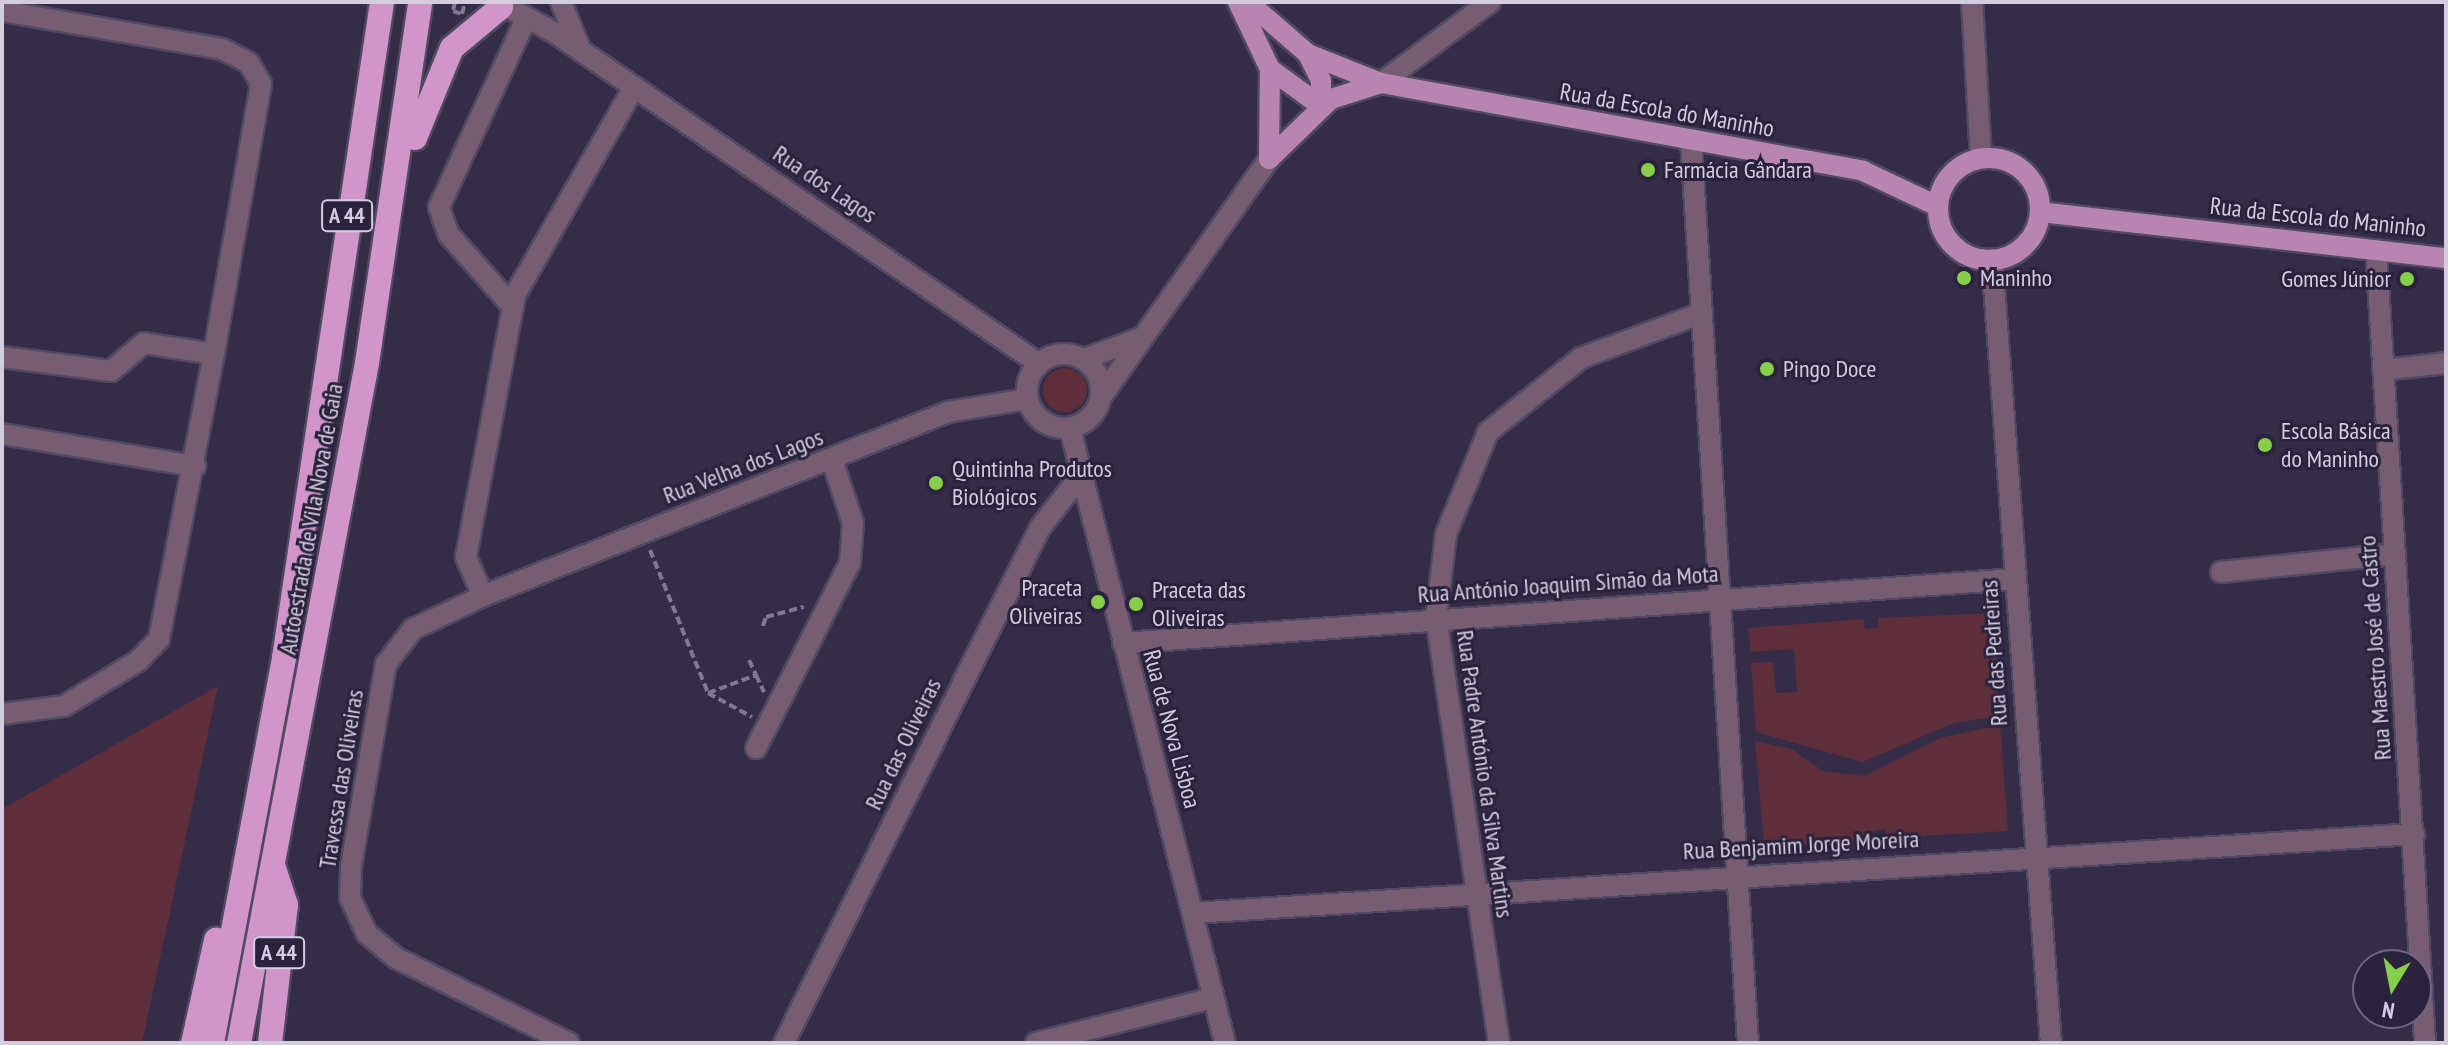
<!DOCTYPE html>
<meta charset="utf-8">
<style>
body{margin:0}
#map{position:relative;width:2448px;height:1045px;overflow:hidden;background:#352c47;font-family:"PT Sans Narrow",sans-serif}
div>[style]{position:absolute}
.green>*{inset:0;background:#5f2e3b}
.round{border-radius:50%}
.path>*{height:4px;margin-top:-2px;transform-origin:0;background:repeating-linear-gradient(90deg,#817990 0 8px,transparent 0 12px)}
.roads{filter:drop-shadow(2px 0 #514962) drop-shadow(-2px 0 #514962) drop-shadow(0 2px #514962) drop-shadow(0 -2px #514962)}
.minor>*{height:20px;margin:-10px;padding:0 10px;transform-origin:10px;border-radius:10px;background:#765d72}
.minor>.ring{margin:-10px;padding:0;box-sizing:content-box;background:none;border:20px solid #765d72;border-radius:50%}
.major>*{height:20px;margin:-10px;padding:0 10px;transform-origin:10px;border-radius:10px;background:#b885b1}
.major>.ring{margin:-10px;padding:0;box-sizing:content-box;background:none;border:20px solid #b885b1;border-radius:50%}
.highway>*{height:24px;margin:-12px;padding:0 12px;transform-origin:12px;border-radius:12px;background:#d295ca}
.dots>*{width:22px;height:22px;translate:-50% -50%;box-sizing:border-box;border:4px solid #2b223d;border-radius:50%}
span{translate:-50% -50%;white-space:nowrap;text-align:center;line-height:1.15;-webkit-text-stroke:6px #2b223d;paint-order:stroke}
.shield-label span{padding:2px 6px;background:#2b223d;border:2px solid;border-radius:6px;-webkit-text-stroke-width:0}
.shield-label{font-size:22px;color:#d3cedf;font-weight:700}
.street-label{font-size:24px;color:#d3cedf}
.poi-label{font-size:24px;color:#d3cedf}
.left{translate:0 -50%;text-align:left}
.right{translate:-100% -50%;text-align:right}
.frame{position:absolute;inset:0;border:4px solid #d3cedf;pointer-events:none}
.north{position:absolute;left:2352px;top:949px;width:80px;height:80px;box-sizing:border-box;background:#2b223d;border:2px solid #6e677e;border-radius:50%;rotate:190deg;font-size:22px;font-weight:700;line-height:32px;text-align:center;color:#d3cedf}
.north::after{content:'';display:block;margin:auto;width:28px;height:36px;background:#87cf4a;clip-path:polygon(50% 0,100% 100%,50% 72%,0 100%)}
</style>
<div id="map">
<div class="green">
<div class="round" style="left:1043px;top:368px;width:44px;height:44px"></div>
<div style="clip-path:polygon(1994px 613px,2000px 716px,1954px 723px,1862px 762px,1756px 732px,1751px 663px,1773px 662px,1776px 693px,1797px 692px,1794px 649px,1751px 652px,1748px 628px,1864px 619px,1865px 629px,1879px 627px,1878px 618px)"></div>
<div style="clip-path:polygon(218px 686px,142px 1043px,2px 1043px,2px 809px)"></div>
<div style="clip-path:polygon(2000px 725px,2008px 831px,1886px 838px,1885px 829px,1871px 832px,1872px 841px,1764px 845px,1755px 741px,1792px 749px,1823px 771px,1864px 776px,1940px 738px)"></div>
</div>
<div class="path">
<div style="left:455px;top:2px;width:9px;rotate:103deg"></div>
<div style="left:453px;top:11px;width:9px;rotate:18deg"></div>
<div style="left:462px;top:14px;width:12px;rotate:-76deg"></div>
<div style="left:650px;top:550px;width:154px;rotate:67.9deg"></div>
<div style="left:708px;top:693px;width:51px;rotate:-20.6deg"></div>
<div style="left:756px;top:675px;width:19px;rotate:65deg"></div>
<div style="left:763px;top:626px;width:9px;rotate:-72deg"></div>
<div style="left:766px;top:617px;width:39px;rotate:-15deg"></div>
<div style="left:749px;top:660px;width:17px;rotate:65deg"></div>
<div style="left:708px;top:693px;width:50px;rotate:28.6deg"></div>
</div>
<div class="roads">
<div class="minor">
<div style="left:498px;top:2px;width:65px;rotate:28.5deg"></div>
<div style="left:555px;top:33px;width:585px;rotate:34.34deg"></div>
<div style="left:561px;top:2px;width:53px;rotate:67.8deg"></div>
<div style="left:1972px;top:2px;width:156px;rotate:86.7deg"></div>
<div style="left:2px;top:11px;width:223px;rotate:9.8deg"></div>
<div style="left:222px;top:49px;width:30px;rotate:27deg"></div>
<div style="left:249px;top:63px;width:24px;rotate:60deg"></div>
<div style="left:261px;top:84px;width:274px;rotate:99.9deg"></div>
<div style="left:214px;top:354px;width:71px;rotate:-171.1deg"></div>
<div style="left:144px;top:343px;width:43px;rotate:139.7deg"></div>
<div style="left:111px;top:371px;width:110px;rotate:-172.7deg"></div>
<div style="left:1381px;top:83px;width:136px;rotate:-36.6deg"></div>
<div style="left:1691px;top:142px;width:903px;rotate:86.38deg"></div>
<div style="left:2376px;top:250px;width:795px;rotate:86.46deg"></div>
<div style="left:1992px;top:259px;width:786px;rotate:85.7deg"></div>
<div style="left:513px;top:307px;width:96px;rotate:-131.6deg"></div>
<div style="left:449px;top:235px;width:30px;rotate:-110deg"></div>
<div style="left:439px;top:207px;width:207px;rotate:-65.2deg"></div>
<div class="ring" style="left:1027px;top:354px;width:54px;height:54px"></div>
<div style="left:1084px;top:359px;width:63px;rotate:-20.4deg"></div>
<div style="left:2383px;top:370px;width:63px;rotate:-6.3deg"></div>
<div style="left:1101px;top:397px;width:291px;rotate:-54.8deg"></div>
<div style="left:1070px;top:428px;width:634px;rotate:75.85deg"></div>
<div style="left:2px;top:434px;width:196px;rotate:9.4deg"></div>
<div style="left:2221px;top:572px;width:175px;rotate:-5.9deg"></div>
<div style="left:483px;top:596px;width:43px;rotate:-113.6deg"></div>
<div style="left:466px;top:557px;width:267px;rotate:-79.4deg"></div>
<div style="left:515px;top:295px;width:240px;rotate:-60.2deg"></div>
<div style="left:1123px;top:643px;width:895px;rotate:-4.1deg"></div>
<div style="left:2px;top:714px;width:63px;rotate:-7.4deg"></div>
<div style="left:64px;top:706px;width:87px;rotate:-31.3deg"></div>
<div style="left:138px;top:661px;width:30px;rotate:-46deg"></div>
<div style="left:159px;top:639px;width:290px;rotate:-79.1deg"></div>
<div style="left:756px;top:748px;width:208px;rotate:-63.1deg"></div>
<div style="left:850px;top:563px;width:40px;rotate:-85.7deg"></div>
<div style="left:853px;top:523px;width:66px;rotate:-108.4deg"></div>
<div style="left:1193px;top:913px;width:1224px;rotate:-3.7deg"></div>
<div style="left:569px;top:1043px;width:193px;rotate:-153.8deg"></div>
<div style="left:396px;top:958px;width:38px;rotate:-140deg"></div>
<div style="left:367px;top:934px;width:40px;rotate:-115deg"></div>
<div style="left:350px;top:898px;width:32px;rotate:-88deg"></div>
<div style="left:351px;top:866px;width:205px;rotate:-80.2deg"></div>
<div style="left:386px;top:664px;width:44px;rotate:-52.4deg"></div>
<div style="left:413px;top:629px;width:77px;rotate:-25.2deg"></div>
<div style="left:483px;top:596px;width:500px;rotate:-21.59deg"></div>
<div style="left:948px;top:412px;width:80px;rotate:-9.3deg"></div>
<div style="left:784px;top:1043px;width:575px;rotate:-63.57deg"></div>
<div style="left:1040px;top:528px;width:67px;rotate:-52.3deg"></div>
<div style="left:1036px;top:1043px;width:183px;rotate:-14.3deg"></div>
<div style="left:1499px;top:1043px;width:430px;rotate:-98.4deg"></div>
<div style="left:1436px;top:618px;width:85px;rotate:-83.2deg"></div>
<div style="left:1446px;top:534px;width:110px;rotate:-67.6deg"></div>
<div style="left:1488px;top:432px;width:119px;rotate:-38.5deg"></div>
<div style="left:1581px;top:358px;width:129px;rotate:-20.4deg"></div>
</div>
<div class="major">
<div style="left:1238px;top:2px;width:74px;rotate:64.5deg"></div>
<div style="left:1270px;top:69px;width:63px;rotate:36deg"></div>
<div style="left:1248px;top:2px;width:79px;rotate:40.9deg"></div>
<div style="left:1308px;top:54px;width:79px;rotate:21.7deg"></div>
<div style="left:1381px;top:83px;width:490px;rotate:10.3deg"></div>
<div style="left:1863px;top:171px;width:82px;rotate:25.3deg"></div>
<div style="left:1308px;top:54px;width:30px;rotate:64deg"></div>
<div style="left:1321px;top:81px;width:25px;rotate:90deg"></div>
<div class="ring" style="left:1938px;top:158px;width:82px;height:82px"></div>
<div style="left:1269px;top:159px;width:86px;rotate:-44.1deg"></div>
<div style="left:1331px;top:99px;width:52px;rotate:-17.7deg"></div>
<div style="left:1269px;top:159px;width:90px;rotate:-89.4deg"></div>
<div style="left:2040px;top:212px;width:409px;rotate:6.5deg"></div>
</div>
<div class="highway">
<div style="left:415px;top:138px;width:97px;rotate:-67.7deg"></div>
<div style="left:452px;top:48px;width:64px;rotate:-39.9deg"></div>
<div style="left:193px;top:1043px;width:106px;rotate:-77.4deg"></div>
<div style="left:212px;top:1043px;width:392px;rotate:-79.4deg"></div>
<div style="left:284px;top:658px;width:663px;rotate:-81.5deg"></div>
<div style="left:239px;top:1043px;width:692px;rotate:-79.34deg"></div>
<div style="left:367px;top:363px;width:365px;rotate:-81.6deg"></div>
<div style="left:270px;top:1043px;width:139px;rotate:-83.4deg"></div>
<div style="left:286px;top:905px;width:40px;rotate:-108deg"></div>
</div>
</div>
<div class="dots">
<div style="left:1648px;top:170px;background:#87cf4a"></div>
<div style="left:1964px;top:278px;background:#87cf4a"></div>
<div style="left:2407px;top:279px;background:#87cf4a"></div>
<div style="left:1767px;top:369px;background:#87cf4a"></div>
<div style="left:2265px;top:445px;background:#87cf4a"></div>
<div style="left:936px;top:483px;background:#87cf4a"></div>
<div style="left:1098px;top:602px;background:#87cf4a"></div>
<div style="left:1136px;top:604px;background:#87cf4a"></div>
</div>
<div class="shield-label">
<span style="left:347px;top:216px">A 44</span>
<span style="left:279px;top:953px">A 44</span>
</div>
<div class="street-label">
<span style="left:1667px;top:110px;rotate:10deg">Rua da Escola do Maninho</span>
<span style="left:825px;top:184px;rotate:34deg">Rua dos Lagos</span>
<span style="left:2318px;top:217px;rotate:6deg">Rua da Escola do Maninho</span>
<span style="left:743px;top:466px;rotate:-21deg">Rua Velha dos Lagos</span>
<span style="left:311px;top:519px;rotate:-80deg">Autoestrada de Vila Nova de Gaia</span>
<span style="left:1568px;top:584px;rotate:-4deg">Rua António Joaquim Simão da Mota</span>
<span style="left:2375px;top:648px;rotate:-94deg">Rua Maestro José de Castro</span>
<span style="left:1994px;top:653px;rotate:-94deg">Rua das Pedreiras</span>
<span style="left:1172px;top:729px;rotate:75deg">Rua de Nova Lisboa</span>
<span style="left:903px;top:744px;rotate:-64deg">Rua das Oliveiras</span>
<span style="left:1485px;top:774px;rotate:82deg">Rua Padre António da Silva Martins</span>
<span style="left:341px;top:779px;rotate:-81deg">Travessa das Oliveiras</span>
<span style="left:1801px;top:845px;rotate:-3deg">Rua Benjamim Jorge Moreira</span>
</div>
<div class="poi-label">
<span class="left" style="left:1664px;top:170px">Farmácia Gândara</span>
<span class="left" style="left:1980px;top:278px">Maninho</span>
<span class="right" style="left:2391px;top:279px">Gomes Júnior</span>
<span class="left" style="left:1783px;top:369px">Pingo Doce</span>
<span class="left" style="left:2281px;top:445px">Escola Básica<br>do Maninho</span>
<span class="left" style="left:952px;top:483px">Quintinha Produtos<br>Biológicos</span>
<span class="right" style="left:1082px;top:602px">Praceta<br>Oliveiras</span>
<span class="left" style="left:1152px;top:604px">Praceta das<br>Oliveiras</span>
</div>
<div class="frame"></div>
<div class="north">N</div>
</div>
